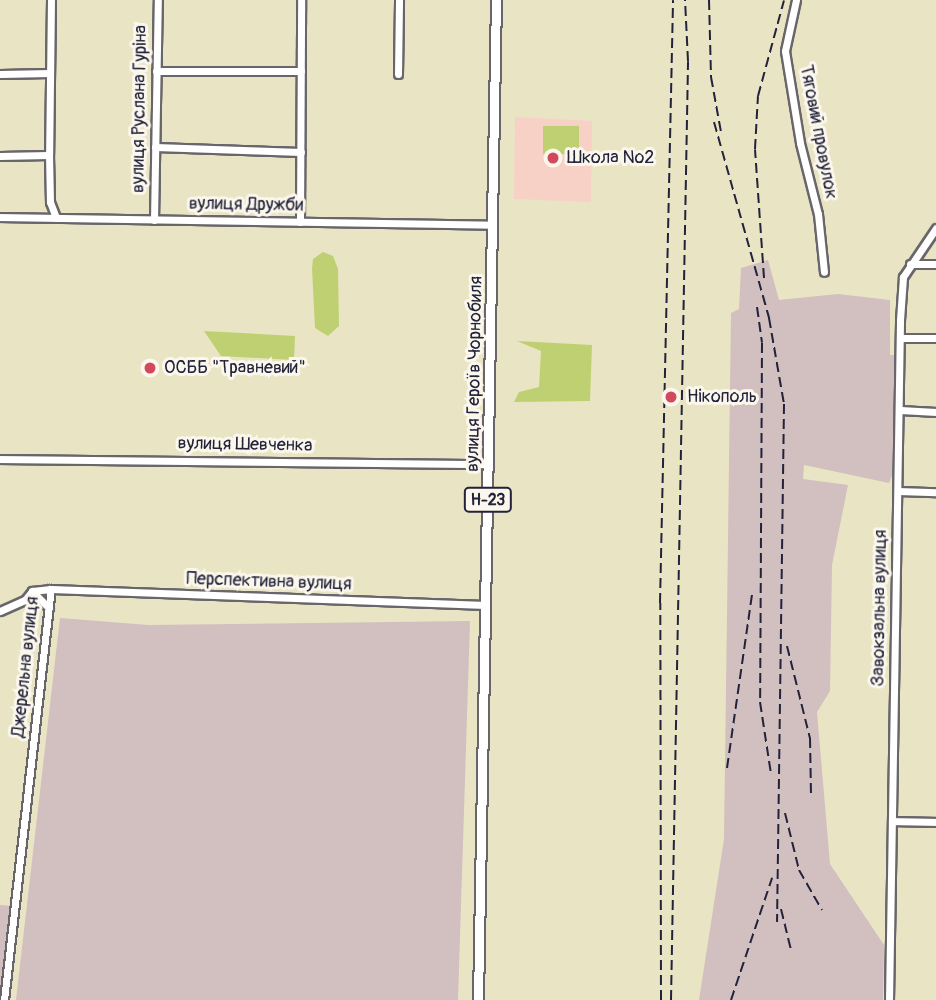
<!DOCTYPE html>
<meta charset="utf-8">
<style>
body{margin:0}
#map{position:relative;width:936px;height:1000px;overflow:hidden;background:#e9e4c4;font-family:Pangolin,sans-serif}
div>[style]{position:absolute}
.built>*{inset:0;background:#f7d1c6}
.industrial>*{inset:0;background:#d2bfbf}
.green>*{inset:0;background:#bfd073}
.roads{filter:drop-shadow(2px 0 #68666b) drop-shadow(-2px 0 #68666b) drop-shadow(0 2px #68666b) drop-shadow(0 -2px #68666b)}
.minor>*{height:7px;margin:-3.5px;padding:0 3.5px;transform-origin:3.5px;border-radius:3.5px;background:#fff}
.major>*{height:9px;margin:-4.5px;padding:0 4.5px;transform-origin:4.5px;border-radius:4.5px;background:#fff}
.rail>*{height:2px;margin-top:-1px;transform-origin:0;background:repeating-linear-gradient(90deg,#22223b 0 10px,transparent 0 15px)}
.dots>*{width:19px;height:19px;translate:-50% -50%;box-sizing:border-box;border:4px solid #fbf7ec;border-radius:50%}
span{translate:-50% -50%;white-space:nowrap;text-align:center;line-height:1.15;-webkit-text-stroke:6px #fbf7ec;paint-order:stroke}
.shield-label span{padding:2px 5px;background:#fbf7ec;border:2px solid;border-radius:5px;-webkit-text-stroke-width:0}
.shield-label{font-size:16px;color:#22223b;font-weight:700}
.street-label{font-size:18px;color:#22223b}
.poi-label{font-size:18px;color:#22223b}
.left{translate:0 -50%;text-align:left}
</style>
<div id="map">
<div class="built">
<div style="clip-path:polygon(515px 117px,592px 121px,591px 202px,514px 199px)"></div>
</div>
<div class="industrial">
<div style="clip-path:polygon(768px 260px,779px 300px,838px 294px,890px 300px,890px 355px,897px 355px,896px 466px,889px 483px,804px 465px,803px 479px,848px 485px,832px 565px,830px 691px,817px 712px,830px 864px,884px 945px,883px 1000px,699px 1000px,724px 839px,731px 313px,739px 309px,741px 268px)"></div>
<div style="clip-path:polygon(60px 618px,148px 625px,470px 621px,458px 1000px,16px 1000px)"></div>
<div style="clip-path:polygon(0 905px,14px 906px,2px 1000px,0 1000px)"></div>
</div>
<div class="green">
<div style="clip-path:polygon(543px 126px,579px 126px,579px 154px,543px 154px)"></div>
<div style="clip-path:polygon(323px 252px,333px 256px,338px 269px,339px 326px,328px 336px,315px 328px,312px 268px,313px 259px)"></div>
<div style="clip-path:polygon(204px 331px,295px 336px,294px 360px,221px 356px)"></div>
<div style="clip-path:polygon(517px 341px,592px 345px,590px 401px,514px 402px,519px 392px,539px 387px,541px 351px)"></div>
</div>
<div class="roads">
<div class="minor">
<div style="left:51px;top:0;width:155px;rotate:90.7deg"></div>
<div style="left:49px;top:155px;width:47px;rotate:88.8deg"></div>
<div style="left:50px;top:202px;width:17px;rotate:69deg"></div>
<div style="left:796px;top:0;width:52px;rotate:102.2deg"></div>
<div style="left:785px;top:51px;width:93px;rotate:80.7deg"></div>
<div style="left:800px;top:143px;width:73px;rotate:75.8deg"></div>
<div style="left:818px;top:214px;width:58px;rotate:84.1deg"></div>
<div style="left:156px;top:71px;width:145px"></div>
<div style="left:0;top:74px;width:50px;rotate:-1.1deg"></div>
<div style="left:398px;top:74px;width:74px;rotate:-89.2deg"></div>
<div style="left:155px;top:147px;width:146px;rotate:2deg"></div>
<div style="left:0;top:156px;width:49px;rotate:-1.2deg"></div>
<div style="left:0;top:217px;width:492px;rotate:0.9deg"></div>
<div style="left:154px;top:220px;width:220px;rotate:-89deg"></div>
<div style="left:300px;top:222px;width:222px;rotate:-89.7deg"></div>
<div style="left:910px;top:264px;width:26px"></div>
<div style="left:900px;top:338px;width:36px"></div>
<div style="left:900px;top:410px;width:36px;rotate:3deg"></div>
<div style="left:0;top:459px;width:489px;rotate:0.6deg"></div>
<div style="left:898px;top:491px;width:38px;rotate:2deg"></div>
<div style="left:32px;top:591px;width:24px;rotate:45deg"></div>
<div style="left:0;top:611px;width:27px;rotate:-24deg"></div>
<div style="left:25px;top:600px;width:11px;rotate:-52deg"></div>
<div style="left:32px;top:591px;width:19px;rotate:-6deg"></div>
<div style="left:51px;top:589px;width:435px;rotate:2.1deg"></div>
<div style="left:892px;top:821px;width:44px;rotate:1.3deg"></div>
<div style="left:4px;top:1000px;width:414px;rotate:-83.5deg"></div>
<div style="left:889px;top:1000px;width:680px;rotate:-89.07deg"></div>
<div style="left:900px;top:320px;width:43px;rotate:-86deg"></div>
<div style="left:903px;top:277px;width:59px;rotate:-56deg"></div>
</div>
<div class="major">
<div style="left:478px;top:1000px;width:1000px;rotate:-88.97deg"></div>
</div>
</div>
<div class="rail">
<div style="left:709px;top:0;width:77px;rotate:88.5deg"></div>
<div style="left:711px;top:77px;width:56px;rotate:79.7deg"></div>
<div style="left:714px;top:122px;width:204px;rotate:74.3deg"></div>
<div style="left:769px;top:318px;width:87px;rotate:80.1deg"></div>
<div style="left:784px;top:404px;width:518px;rotate:90.77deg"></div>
<div style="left:764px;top:278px;width:129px;rotate:-94deg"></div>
<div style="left:755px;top:149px;width:53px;rotate:-86.8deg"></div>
<div style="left:758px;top:96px;width:99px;rotate:-74.8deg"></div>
<div style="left:757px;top:307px;width:36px;rotate:82deg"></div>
<div style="left:762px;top:343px;width:359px;rotate:90.3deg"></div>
<div style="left:760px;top:702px;width:73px;rotate:81.3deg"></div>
<div style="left:787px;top:646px;width:95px;rotate:76deg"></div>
<div style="left:810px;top:738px;width:56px;rotate:89deg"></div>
<div style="left:727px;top:768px;width:175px;rotate:-81.8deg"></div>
<div style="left:785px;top:813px;width:59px;rotate:76.2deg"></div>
<div style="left:799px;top:870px;width:46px;rotate:60.1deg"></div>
<div style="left:781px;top:909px;width:42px;rotate:76.3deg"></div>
<div style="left:661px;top:1000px;width:397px;rotate:-90.1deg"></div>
<div style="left:660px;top:603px;width:603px;rotate:-88.76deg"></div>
<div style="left:671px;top:1000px;width:939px;rotate:-88.96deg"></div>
<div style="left:688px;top:61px;width:61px;rotate:-92.8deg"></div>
<div style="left:731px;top:1000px;width:129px;rotate:-71.4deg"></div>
</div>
<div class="dots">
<div style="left:553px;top:158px;background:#d1495b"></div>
<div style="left:150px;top:368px;background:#d1495b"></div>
<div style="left:671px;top:397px;background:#d1495b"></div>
</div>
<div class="shield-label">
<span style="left:488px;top:500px">Н-23</span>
</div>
<div class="street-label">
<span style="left:140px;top:109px;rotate:-89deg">вулиця Руслана Гуріна</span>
<span style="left:818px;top:132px;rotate:79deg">Тяговий провулок</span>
<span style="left:246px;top:205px;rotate:1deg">вулиця Дружби</span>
<span style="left:475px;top:374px;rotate:-89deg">вулиця Героїв Чорнобиля</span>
<span style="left:245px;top:445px;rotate:1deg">вулиця Шевченка</span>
<span style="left:269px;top:582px;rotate:2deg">Перспективна вулиця</span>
<span style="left:880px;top:608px;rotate:-89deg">Завокзальна вулиця</span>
<span style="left:26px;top:667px;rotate:-84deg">Джерельна вулиця</span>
</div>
<div class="poi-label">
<span class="left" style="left:567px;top:158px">Школа №2</span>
<span class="left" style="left:164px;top:368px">ОСББ "Травневий"</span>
<span class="left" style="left:687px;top:397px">Нікополь</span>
</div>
</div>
